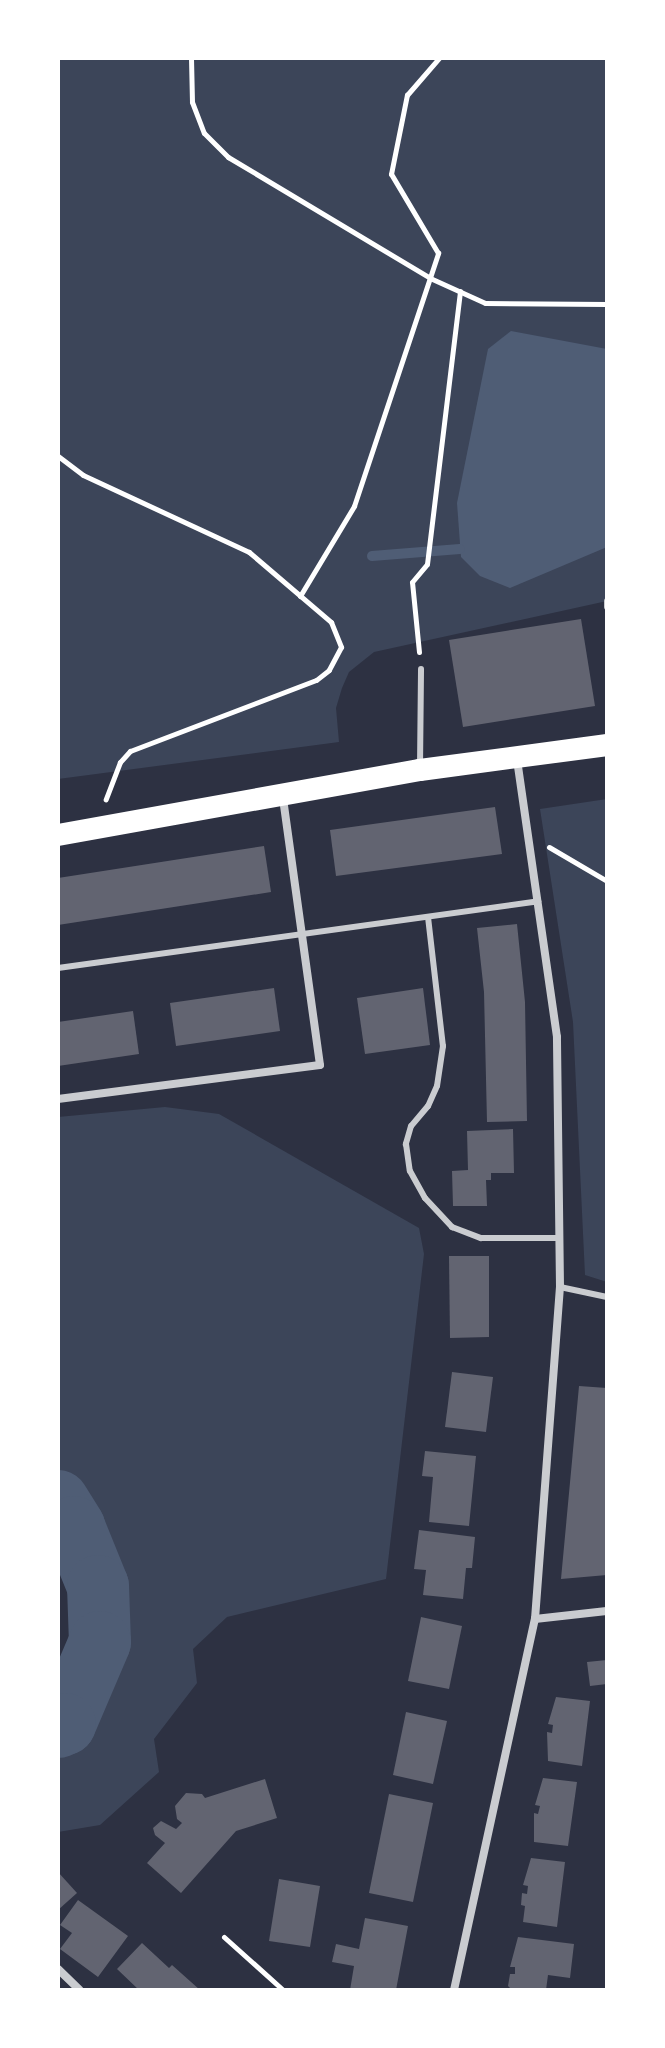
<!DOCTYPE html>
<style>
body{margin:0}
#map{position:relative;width:665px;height:2048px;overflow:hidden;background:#2d3142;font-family:"Varela Round",sans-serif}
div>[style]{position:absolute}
.green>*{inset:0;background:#3c4559}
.water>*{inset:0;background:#4f5d75}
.stream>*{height:10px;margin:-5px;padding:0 5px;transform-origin:5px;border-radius:5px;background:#4f5d75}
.river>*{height:62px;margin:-31px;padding:0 31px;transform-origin:31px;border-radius:31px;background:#4f5d75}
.building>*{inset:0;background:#626471}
.path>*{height:5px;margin:-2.5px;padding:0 2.5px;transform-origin:2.5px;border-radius:2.5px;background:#fff}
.service>*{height:6px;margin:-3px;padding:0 3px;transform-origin:3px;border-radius:3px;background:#caccd0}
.minor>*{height:8px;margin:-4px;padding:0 4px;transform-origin:4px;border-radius:4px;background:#caccd0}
.trunk>*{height:22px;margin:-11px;padding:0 11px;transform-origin:11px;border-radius:11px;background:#fff}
span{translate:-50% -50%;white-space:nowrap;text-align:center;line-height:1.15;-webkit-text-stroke:6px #fff;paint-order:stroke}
.frame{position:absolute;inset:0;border:60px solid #fff;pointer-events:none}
</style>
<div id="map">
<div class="green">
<div style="clip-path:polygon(58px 58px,607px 58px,607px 601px,374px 652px,349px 672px,342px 688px,336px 708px,339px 742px,58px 779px)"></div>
<div style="clip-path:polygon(607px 799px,607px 1282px,585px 1275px,573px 1022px,540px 809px)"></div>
<div style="clip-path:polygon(165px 1107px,219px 1114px,419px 1228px,424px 1254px,386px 1579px,227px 1617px,193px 1649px,197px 1683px,154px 1739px,159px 1772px,100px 1825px,58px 1832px,58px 1727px,65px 1723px,100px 1642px,98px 1586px,74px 1527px,58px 1501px,58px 1117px)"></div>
</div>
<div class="water">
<div style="clip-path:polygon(511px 331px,607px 349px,607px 547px,510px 588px,480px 576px,461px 557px,457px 503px,488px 349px)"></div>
</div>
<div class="stream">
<div style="left:372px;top:556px;width:88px;rotate:-4.5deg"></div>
</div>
<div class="river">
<div style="left:58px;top:1501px;width:31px;rotate:58deg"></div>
<div style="left:74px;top:1527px;width:64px;rotate:67.9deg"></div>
<div style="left:98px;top:1586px;width:56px;rotate:88deg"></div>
<div style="left:100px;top:1642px;width:89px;rotate:113.1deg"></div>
<div style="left:65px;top:1724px;width:8px;rotate:157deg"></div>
</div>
<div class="building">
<div style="clip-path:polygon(581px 619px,595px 706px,463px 727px,449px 640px)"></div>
<div style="clip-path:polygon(495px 807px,502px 854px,336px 876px,330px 830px)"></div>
<div style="clip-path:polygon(264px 846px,271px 892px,58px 925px,58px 878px)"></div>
<div style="clip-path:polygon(517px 924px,525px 1002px,527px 1121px,487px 1122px,484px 992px,477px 928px)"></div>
<div style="clip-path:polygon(274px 988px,280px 1031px,176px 1046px,170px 1003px)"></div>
<div style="clip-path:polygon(423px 988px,430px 1045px,365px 1054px,357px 998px)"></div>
<div style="clip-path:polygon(133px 1011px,139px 1054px,58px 1066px,58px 1022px)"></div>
<div style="clip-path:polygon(513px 1129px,514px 1173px,491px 1173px,491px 1180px,486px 1180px,487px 1206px,453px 1206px,452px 1171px,468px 1170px,467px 1131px)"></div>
<div style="clip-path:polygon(449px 1256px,489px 1256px,489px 1337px,450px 1338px)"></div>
<div style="clip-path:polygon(452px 1372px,493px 1377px,486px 1432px,445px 1427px)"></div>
<div style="clip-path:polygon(579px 1386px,607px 1388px,607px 1575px,561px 1579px)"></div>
<div style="clip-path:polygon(425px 1451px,476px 1456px,469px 1526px,429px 1522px,433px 1477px,422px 1476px)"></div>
<div style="clip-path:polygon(419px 1530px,475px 1537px,472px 1568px,466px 1568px,463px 1599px,423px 1595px,426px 1570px,414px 1569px)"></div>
<div style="clip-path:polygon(421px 1617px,462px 1626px,449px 1689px,408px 1681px)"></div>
<div style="clip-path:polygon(607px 1660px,607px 1684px,590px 1686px,587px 1662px)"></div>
<div style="clip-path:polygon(556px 1697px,590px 1701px,582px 1766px,548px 1761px,547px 1732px,552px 1733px,553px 1725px,548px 1724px)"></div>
<div style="clip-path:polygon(406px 1712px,447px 1721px,433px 1784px,393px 1775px)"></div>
<div style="clip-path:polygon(543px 1778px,577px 1782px,568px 1846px,534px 1842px,534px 1813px,538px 1814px,540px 1806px,535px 1805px)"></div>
<div style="clip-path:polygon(265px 1779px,277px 1818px,236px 1831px,181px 1893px,147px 1863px,165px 1843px,155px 1835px,153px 1828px,161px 1821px,176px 1829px,182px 1823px,177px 1819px,175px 1806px,186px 1793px,202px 1794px,205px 1798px)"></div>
<div style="clip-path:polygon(389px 1794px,433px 1803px,413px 1902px,369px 1893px)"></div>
<div style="clip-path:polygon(531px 1858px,565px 1862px,557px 1927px,523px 1922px,525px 1906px,521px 1905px,522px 1893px,527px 1894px,528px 1886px,523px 1885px)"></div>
<div style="clip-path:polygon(58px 1872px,77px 1893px,58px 1910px)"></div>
<div style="clip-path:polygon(279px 1879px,320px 1886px,310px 1947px,269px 1941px)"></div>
<div style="clip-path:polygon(78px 1900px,128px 1936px,98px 1977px,60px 1949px,72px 1933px,60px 1925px)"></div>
<div style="clip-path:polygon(365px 1918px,408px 1926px,396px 1990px,350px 1990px,354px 1966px,332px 1962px,336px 1944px,359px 1949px)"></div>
<div style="clip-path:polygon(518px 1937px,574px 1944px,570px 1978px,548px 1975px,546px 1990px,512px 1990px,508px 1986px,510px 1974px,515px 1974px,515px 1967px,510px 1967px)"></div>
<div style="clip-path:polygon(142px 1943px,169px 1968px,172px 1965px,200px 1990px,139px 1990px,117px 1969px)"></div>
</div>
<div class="path">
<div style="left:191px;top:58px;width:44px;rotate:88.7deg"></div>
<div style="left:192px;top:102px;width:33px;rotate:69deg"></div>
<div style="left:204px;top:133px;width:34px;rotate:45deg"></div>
<div style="left:228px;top:157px;width:235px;rotate:30.9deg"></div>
<div style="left:430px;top:278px;width:60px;rotate:24.4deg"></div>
<div style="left:485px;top:303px;width:122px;rotate:0.5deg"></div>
<div style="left:58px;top:456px;width:31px;rotate:37deg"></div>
<div style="left:83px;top:475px;width:183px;rotate:24.9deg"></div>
<div style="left:249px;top:552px;width:108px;rotate:40.5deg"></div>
<div style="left:331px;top:622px;width:27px;rotate:68deg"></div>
<div style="left:341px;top:647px;width:26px;rotate:118deg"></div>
<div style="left:329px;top:670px;width:16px;rotate:142deg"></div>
<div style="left:316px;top:680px;width:199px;rotate:159.1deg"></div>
<div style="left:130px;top:751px;width:15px;rotate:132deg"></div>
<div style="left:120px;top:762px;width:40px;rotate:111deg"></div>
<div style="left:300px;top:596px;width:105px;rotate:-59deg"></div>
<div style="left:354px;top:506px;width:267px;rotate:-71.6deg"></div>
<div style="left:438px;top:253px;width:92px;rotate:-120.7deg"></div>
<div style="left:391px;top:174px;width:81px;rotate:-78.6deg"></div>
<div style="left:407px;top:95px;width:49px;rotate:-49.1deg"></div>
<div style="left:419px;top:652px;width:70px;rotate:-95.7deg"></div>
<div style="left:412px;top:582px;width:23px;rotate:-50deg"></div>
<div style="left:427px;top:564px;width:275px;rotate:-83.1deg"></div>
<div style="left:549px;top:847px;width:67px;rotate:30.4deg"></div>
<div style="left:224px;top:1937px;width:79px;rotate:41.9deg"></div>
</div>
<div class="service">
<div style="left:607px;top:601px;width:6px;rotate:90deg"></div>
<div style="left:420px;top:767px;width:98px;rotate:-89.4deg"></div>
<div style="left:428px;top:917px;width:130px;rotate:83.4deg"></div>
<div style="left:443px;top:1046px;width:40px;rotate:98.5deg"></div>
<div style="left:437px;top:1086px;width:22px;rotate:114deg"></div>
<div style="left:428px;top:1106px;width:26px;rotate:130deg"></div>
<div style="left:411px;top:1126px;width:19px;rotate:106deg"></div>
<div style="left:406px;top:1144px;width:27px;rotate:82deg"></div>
<div style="left:410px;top:1171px;width:31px;rotate:61deg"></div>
<div style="left:425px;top:1198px;width:40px;rotate:47deg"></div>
<div style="left:452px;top:1227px;width:31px;rotate:21deg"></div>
<div style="left:481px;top:1238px;width:79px"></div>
<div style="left:58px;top:968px;width:485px;rotate:-7.9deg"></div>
<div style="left:560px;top:1287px;width:48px;rotate:12deg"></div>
</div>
<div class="minor">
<div style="left:58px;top:1099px;width:264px;rotate:-7.4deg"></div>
<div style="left:320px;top:1065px;width:270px;rotate:-97.9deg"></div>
<div style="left:535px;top:1619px;width:72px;rotate:-6.3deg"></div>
<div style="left:58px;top:1969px;width:30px;rotate:44deg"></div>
<div style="left:454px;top:1990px;width:380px;rotate:-77.7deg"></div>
<div style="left:535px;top:1619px;width:333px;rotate:-85.7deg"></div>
<div style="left:560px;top:1287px;width:250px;rotate:-90.7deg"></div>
<div style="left:557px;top:1037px;width:281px;rotate:-98.2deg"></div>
</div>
<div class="trunk">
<div style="left:58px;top:835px;width:368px;rotate:-10.2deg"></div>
<div style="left:420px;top:770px;width:189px;rotate:-7.6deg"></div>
</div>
<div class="frame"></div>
</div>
